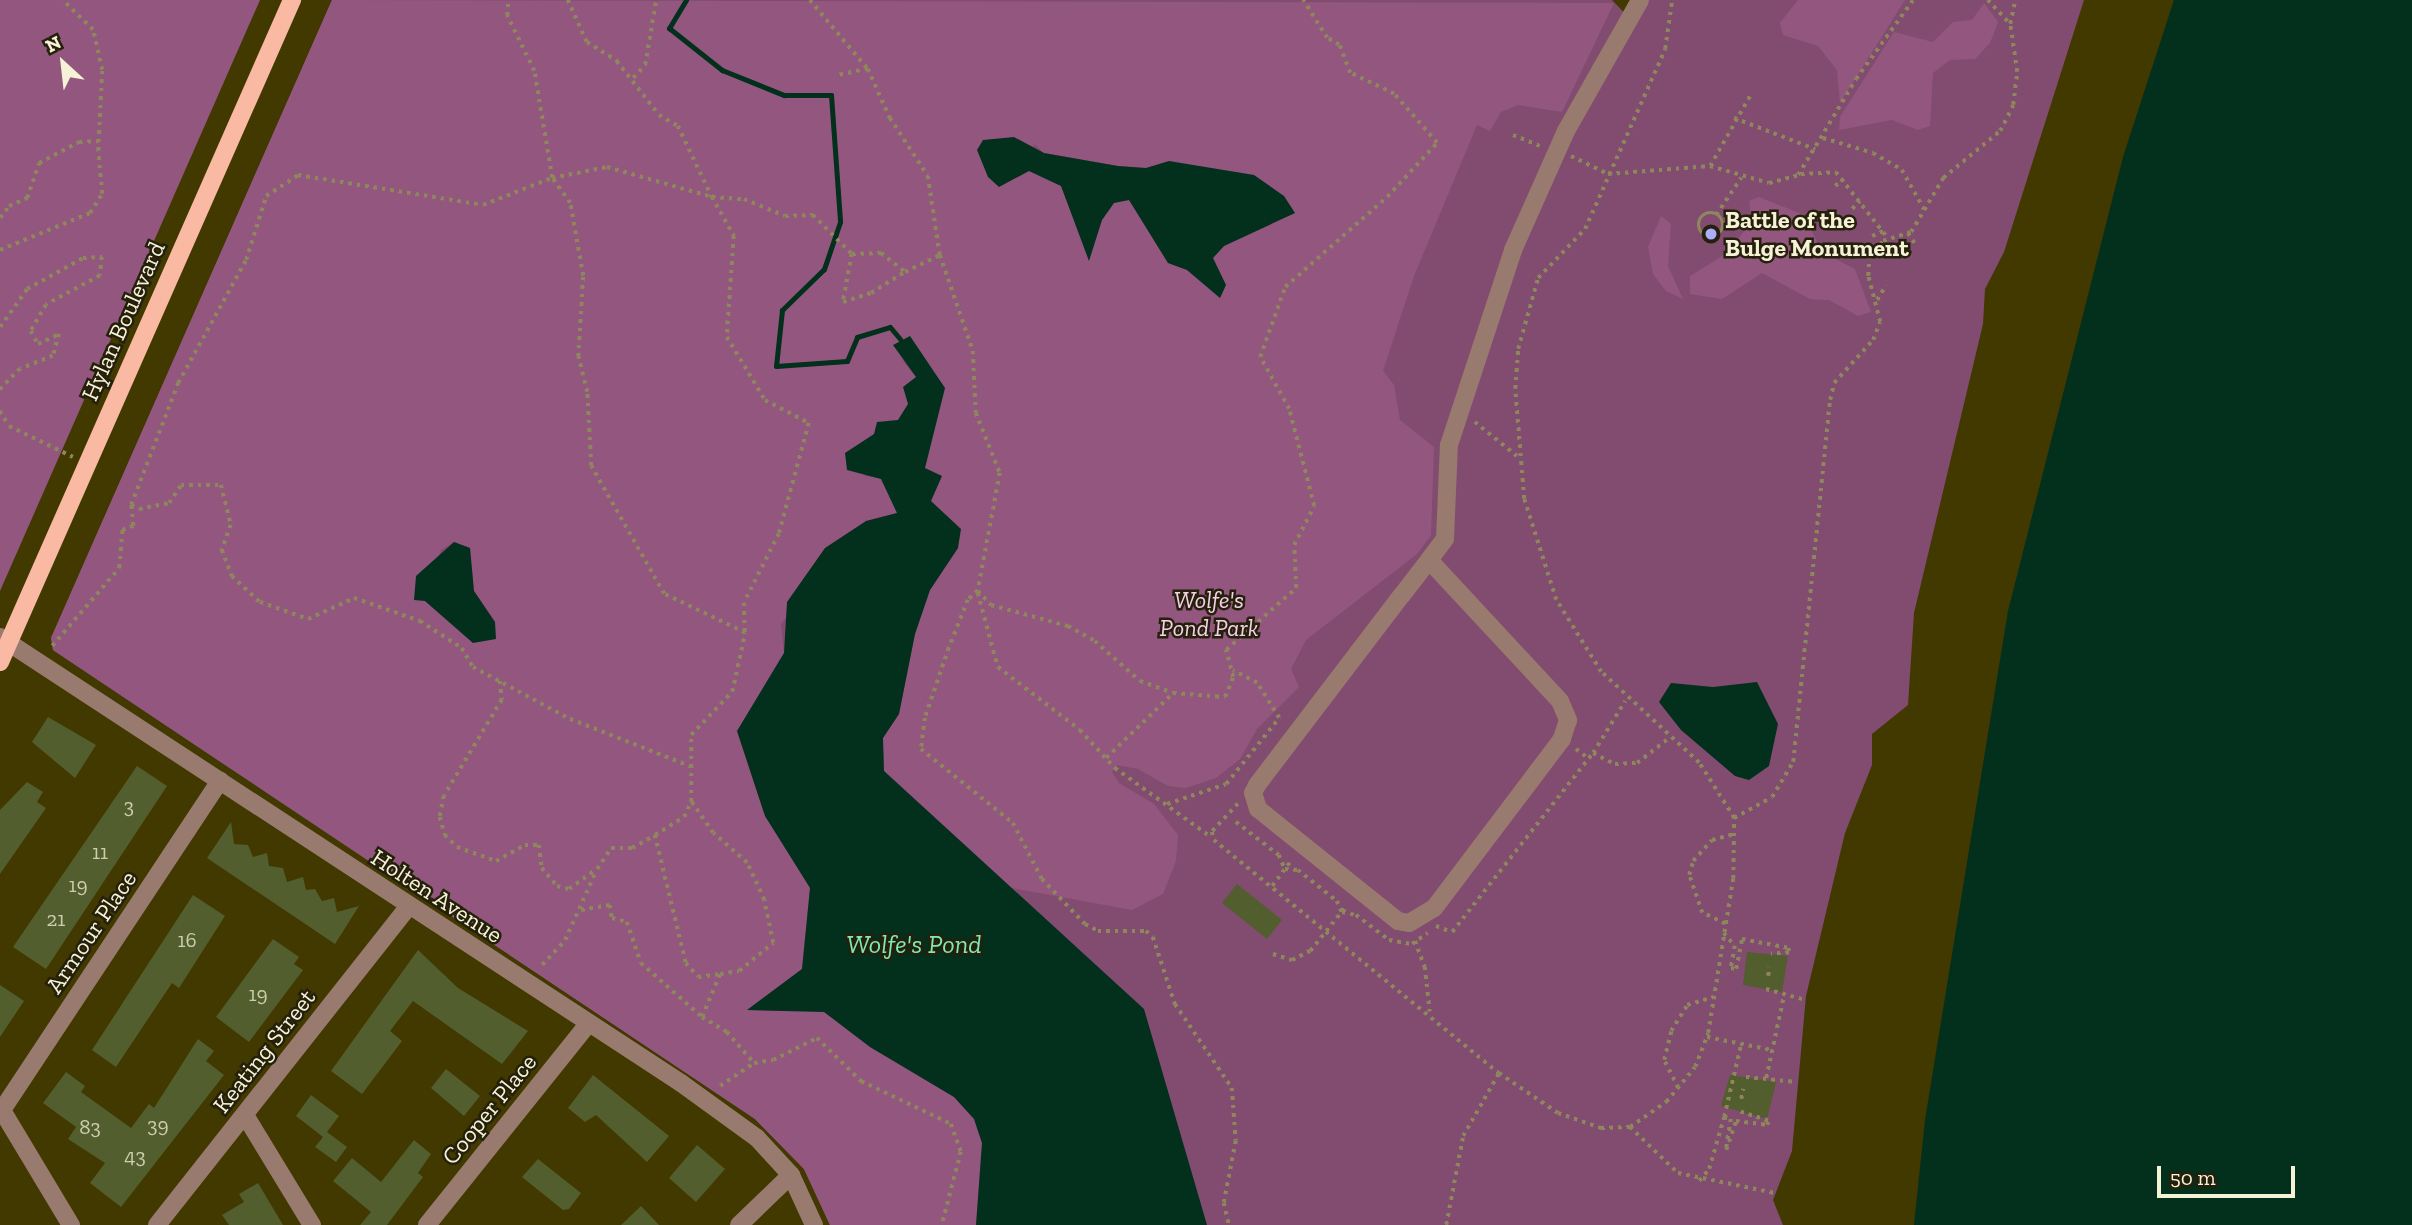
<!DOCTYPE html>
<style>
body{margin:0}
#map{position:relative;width:2412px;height:1225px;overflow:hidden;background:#413900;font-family:"Zilla Slab",serif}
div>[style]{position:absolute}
.green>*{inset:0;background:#814c6f}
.forest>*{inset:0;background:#93577f}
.water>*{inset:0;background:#032f1d}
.stream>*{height:5px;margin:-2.5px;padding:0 2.5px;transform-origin:2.5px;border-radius:2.5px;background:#032f1d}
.building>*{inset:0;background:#525e2e}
.path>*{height:3.5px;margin-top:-1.75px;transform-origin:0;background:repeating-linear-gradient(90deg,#8e875b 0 3.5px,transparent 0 8.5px)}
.path>.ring{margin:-1.75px;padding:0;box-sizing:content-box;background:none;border:3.5px solid #8e875b;border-radius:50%}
.minor>*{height:18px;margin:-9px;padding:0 9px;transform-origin:9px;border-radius:9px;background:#997a6e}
.major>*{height:18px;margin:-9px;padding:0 9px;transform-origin:9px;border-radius:9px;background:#f9b9a2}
.dots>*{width:19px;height:19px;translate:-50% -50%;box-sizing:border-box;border:4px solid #24200b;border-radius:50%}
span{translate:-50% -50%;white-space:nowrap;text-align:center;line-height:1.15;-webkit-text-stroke:5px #24200b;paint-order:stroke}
.number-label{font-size:21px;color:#cdcdad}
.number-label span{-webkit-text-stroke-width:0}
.poi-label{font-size:24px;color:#f6f2d7;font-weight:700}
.left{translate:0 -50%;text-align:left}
.street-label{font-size:24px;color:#f6f2d7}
.park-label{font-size:24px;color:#f5d1e7;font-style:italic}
.water-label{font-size:26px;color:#7ee9b5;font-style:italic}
.north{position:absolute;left:28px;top:28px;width:70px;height:70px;-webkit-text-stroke:5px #24200b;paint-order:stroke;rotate:333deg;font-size:19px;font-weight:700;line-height:28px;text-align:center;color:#f6f2d7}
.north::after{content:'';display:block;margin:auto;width:24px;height:32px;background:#f6f2d7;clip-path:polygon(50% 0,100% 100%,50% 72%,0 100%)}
.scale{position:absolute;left:2157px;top:1166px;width:138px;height:32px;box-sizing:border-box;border:4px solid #f6f2d7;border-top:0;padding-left:9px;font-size:21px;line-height:24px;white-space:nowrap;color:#f6f2d7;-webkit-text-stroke:5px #24200b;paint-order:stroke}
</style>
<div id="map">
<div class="green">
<div style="clip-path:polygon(332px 0,1612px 0,1634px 23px,1646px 0,2084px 0,2004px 252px,1985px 289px,1983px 324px,1914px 613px,1908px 705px,1872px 734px,1872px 765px,1845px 833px,1806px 996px,1792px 1151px,1773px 1200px,1783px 1225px,830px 1225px,804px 1169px,755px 1119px,53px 650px,51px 638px)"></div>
</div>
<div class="forest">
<div style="clip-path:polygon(0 0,260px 0,0 591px)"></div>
<div style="clip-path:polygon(evenodd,332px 0,1614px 3px,1562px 112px,1518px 105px,1501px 112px,1490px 131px,1477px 125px,1414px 276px,1383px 371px,1394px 385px,1400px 420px,1434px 447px,1431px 535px,1417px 554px,1306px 640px,1291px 669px,1299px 687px,1257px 729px,1240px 759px,1216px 778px,1186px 788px,1168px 786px,1138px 769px,1117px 765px,1112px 772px,1119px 783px,1154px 804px,1178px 835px,1176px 861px,1163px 894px,1132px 910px,1012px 888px,884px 771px,883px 738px,899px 714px,915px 634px,930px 590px,958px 548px,931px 501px,924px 469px,945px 387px,902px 360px,916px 377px,908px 404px,864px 476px,881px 478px,897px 513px,866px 521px,781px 624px,784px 653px,737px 731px,765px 816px,810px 887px,802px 969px,748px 1010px,824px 1011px,870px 1047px,954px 1097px,974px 1119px,982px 1143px,976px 1225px,830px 1225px,804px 1169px,755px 1119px,53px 650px,51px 638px,332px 0,1034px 144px,1044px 153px,1118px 166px,1146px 168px,1169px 162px,1254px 175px,1295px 213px,1224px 246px,1213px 258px,1226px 285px,1220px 298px,1187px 270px,1168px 263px,1129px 200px,1114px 203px,1102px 220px,1089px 260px,1061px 186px,1029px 171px,1034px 144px,332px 0,454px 542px,470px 548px,474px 591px,495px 622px,473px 643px,425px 601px,441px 550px,454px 542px)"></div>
<div style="clip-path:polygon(1798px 0,1905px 0,1840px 103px,1837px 70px,1818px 46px,1783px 35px,1780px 23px)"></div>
<div style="clip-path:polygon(1984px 3px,1998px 22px,1990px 43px,1975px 59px,1950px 60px,1933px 73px,1930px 126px,1918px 130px,1892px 120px,1839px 130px,1840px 117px,1894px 32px,1933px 42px,1953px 22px,1972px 20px)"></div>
<div style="clip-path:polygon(1759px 197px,1804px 215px,1822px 252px,1855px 269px,1871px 312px,1858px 316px,1829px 300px,1810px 299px,1762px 273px,1722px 299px,1690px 294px,1690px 276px,1729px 252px,1752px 220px,1749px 201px)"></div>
<div style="clip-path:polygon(1661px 216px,1671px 224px,1668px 266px,1683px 299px,1666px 291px,1653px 274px,1648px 247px)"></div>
</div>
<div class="water">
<div style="clip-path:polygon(2174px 0,2412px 0,2412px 1225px,1914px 1225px,1925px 1120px,2008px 611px,2123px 157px)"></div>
<div style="clip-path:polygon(1014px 137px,1044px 153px,1118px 166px,1146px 168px,1169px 161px,1254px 175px,1284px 196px,1295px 213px,1224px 246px,1213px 258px,1226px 285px,1220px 298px,1187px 270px,1168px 263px,1129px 200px,1114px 203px,1102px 220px,1089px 261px,1061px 186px,1029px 171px,999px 187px,988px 177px,977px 150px,983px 140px)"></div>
<div style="clip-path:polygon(910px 336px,945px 388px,925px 468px,942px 476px,931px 501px,961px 529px,958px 548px,930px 590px,915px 634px,899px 714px,883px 738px,884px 771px,1144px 1009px,1207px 1225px,976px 1225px,982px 1143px,974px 1119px,954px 1097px,870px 1047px,824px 1012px,747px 1010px,802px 969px,810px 888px,765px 816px,737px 731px,784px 653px,787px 602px,825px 548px,866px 521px,897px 513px,881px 479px,847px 470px,845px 453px,874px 434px,877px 422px,898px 420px,908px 404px,903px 387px,916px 377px,893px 345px)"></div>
<div style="clip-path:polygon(454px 542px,470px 548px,474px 591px,495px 622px,496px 639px,473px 643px,425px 601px,414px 600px,416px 576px)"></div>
<div style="clip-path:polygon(1757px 682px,1778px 724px,1769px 766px,1749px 780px,1735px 776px,1681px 730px,1659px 702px,1671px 683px,1713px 687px)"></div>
</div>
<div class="stream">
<div style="left:686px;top:0;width:33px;rotate:121deg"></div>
<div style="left:669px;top:28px;width:68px;rotate:38.4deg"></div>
<div style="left:722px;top:70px;width:67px;rotate:22deg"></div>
<div style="left:784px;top:95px;width:47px"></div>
<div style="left:831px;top:95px;width:127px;rotate:85.9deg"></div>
<div style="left:840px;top:222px;width:50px;rotate:108.8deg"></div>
<div style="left:824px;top:269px;width:59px;rotate:135.7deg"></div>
<div style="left:782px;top:310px;width:56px;rotate:96.1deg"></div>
<div style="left:776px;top:366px;width:71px;rotate:-4deg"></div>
<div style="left:847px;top:361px;width:26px;rotate:-67deg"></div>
<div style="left:857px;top:337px;width:34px;rotate:-17deg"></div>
<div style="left:890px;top:327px;width:16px;rotate:50deg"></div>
</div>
<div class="building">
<div style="clip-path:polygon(48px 717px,96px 745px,75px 778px,32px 742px)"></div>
<div style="clip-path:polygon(137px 766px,167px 786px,46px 969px,13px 947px)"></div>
<div style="clip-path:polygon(27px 782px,43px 792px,37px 802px,46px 808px,0 874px,0 810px)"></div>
<div style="clip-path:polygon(231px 822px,234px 844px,248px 845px,253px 857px,267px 853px,269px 866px,283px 868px,287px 882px,303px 877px,306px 890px,315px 889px,322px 901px,334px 898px,337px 912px,359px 906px,335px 944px,207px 858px)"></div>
<div style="clip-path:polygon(1237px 884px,1282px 920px,1267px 939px,1222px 903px)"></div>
<div style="clip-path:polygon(193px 895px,225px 916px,179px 988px,172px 983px,116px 1067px,92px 1050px)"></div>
<div style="clip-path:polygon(273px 939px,299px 957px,294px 964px,303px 970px,249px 1042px,216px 1017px)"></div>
<div style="clip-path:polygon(418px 950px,458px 988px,528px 1031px,502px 1064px,413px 1001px,390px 1031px,402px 1041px,362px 1094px,331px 1071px)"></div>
<div style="clip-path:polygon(1747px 952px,1788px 956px,1782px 992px,1743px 985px)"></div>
<div style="clip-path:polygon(0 985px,24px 1001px,0 1037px)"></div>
<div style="clip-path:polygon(198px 1039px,214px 1051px,206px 1061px,224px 1075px,121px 1207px,90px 1183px,105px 1163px,68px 1139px,76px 1127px,43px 1103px,66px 1072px,85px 1086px,81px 1092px,131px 1128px,149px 1104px,154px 1108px)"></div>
<div style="clip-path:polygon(446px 1069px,480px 1096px,464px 1116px,431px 1088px)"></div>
<div style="clip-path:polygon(593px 1075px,669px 1136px,647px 1162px,596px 1115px,585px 1122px,568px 1108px)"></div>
<div style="clip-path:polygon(1730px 1075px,1776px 1082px,1767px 1119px,1721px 1106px)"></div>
<div style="clip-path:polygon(311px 1095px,339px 1116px,327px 1132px,347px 1147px,336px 1162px,315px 1147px,323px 1137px,296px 1116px)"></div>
<div style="clip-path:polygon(414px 1140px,431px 1154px,418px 1173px,423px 1177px,387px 1225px,360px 1225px,371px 1212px,333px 1181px,352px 1158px,381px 1182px)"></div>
<div style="clip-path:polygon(697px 1145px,725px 1169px,696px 1202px,669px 1178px)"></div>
<div style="clip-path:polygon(538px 1159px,581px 1193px,569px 1209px,563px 1210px,522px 1177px)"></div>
<div style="clip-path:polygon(258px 1183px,283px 1225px,229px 1225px,222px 1215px,244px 1202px,239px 1194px)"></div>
<div style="clip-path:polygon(641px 1206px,659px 1225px,621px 1225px)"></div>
</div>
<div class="path">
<div style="left:568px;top:0;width:46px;rotate:65.7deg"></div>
<div style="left:587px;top:42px;width:36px;rotate:32deg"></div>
<div style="left:617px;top:61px;width:68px;rotate:52.1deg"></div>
<div style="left:659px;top:115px;width:22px;rotate:30deg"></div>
<div style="left:678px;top:126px;width:79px;rotate:64.4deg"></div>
<div style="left:712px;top:197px;width:32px;rotate:4deg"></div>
<div style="left:744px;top:199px;width:44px;rotate:22.5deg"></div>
<div style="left:785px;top:216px;width:28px;rotate:-2deg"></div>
<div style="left:813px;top:215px;width:55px;rotate:45deg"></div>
<div style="left:852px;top:254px;width:29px;rotate:-2deg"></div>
<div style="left:881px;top:253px;width:31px;rotate:38deg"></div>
<div style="left:905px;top:272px;width:39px;rotate:-26deg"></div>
<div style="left:810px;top:0;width:90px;rotate:50deg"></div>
<div style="left:868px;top:69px;width:30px;rotate:168deg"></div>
<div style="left:1988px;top:0;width:33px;rotate:47deg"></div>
<div style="left:868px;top:69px;width:54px;rotate:65.8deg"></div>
<div style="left:890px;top:118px;width:69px;rotate:56.8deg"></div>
<div style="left:928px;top:176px;width:80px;rotate:81.4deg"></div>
<div style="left:940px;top:255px;width:102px;rotate:71deg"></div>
<div style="left:973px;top:351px;width:62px;rotate:87.2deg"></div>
<div style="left:976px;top:413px;width:65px;rotate:68.2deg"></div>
<div style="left:1000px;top:473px;width:120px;rotate:100.6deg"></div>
<div style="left:978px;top:591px;width:13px;rotate:138deg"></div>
<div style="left:968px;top:600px;width:52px;rotate:111.6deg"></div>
<div style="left:949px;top:648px;width:74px;rotate:108.9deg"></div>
<div style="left:925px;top:718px;width:31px;rotate:97deg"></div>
<div style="left:921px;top:749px;width:118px;rotate:38.8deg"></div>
<div style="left:1013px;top:823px;width:63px;rotate:62.6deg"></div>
<div style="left:1042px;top:879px;width:62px;rotate:46.3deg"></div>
<div style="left:1085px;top:924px;width:15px;rotate:28deg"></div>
<div style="left:1098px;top:931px;width:48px"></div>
<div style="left:1146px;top:931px;width:9px;rotate:41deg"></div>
<div style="left:1153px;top:937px;width:71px;rotate:71.8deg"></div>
<div style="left:1175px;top:1004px;width:102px;rotate:55.8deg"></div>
<div style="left:1232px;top:1088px;width:53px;rotate:85.7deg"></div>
<div style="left:1236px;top:1141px;width:63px;rotate:101deg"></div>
<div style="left:1224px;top:1203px;width:23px;rotate:77deg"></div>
<div style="left:633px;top:78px;width:18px;rotate:-47deg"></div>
<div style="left:645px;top:65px;width:66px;rotate:-80.4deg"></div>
<div style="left:1734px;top:118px;width:87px;rotate:20.9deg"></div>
<div style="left:1513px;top:135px;width:29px;rotate:22deg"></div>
<div style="left:1823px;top:138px;width:52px;rotate:16.7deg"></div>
<div style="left:1873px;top:153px;width:34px;rotate:30deg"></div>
<div style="left:1902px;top:170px;width:45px;rotate:60.6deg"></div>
<div style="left:1571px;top:156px;width:41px;rotate:25.9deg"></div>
<div style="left:1608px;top:174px;width:102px;rotate:-4.5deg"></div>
<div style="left:1710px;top:166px;width:61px;rotate:16.1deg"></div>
<div style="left:1769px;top:183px;width:30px;rotate:-15deg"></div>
<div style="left:1798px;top:175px;width:112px;rotate:-58.9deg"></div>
<div style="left:1856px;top:79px;width:97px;rotate:-54.2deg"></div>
<div style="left:1710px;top:166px;width:83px;rotate:-60.3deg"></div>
<div style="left:1801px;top:174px;width:35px;rotate:-3deg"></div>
<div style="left:1836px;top:172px;width:84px;rotate:51.8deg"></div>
<div style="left:1835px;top:186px;width:11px;rotate:-38deg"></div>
<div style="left:1852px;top:209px;width:11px;rotate:-45deg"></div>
<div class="ring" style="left:1699px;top:213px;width:20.5px;height:20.5px"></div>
<div style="left:1716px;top:215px;width:45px;rotate:-56deg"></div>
<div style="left:0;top:218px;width:15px;rotate:-53deg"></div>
<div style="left:9px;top:206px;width:20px;rotate:-24deg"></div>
<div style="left:27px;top:198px;width:37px;rotate:-71deg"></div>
<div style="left:39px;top:163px;width:45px;rotate:-27.7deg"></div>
<div style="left:79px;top:142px;width:20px;rotate:-3deg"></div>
<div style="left:1908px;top:233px;width:17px;rotate:57deg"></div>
<div style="left:1872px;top:236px;width:12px;rotate:-24deg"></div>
<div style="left:0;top:250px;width:97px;rotate:-22.3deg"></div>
<div style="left:90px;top:213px;width:22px;rotate:-58deg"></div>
<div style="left:102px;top:194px;width:43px;rotate:-95.3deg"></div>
<div style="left:98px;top:151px;width:81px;rotate:-87.2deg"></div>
<div style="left:102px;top:70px;width:41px;rotate:-102.7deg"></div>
<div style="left:93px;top:30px;width:43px;rotate:-135.9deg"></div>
<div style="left:852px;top:254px;width:49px;rotate:100.6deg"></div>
<div style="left:843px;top:302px;width:29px;rotate:-18deg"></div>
<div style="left:871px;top:293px;width:40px;rotate:-32deg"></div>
<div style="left:1877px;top:300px;width:17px;rotate:-59deg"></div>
<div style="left:0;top:327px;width:47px;rotate:-54.6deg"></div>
<div style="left:27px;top:289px;width:64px;rotate:-29deg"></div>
<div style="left:83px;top:258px;width:19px;rotate:-3deg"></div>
<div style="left:102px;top:257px;width:19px;rotate:96deg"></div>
<div style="left:100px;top:276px;width:61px;rotate:151.8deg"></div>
<div style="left:46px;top:305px;width:30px;rotate:120deg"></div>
<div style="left:31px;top:331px;width:15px;rotate:62deg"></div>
<div style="left:38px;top:344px;width:23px;rotate:-25deg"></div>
<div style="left:59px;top:334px;width:23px;rotate:105deg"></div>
<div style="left:53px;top:356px;width:35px;rotate:158deg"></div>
<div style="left:20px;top:369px;width:29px;rotate:134deg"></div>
<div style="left:0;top:411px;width:17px;rotate:59deg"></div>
<div style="left:9px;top:426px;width:71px;rotate:25.8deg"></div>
<div style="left:1475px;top:422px;width:54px;rotate:39deg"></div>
<div style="left:131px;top:505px;width:9px;rotate:27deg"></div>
<div style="left:139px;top:509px;width:31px;rotate:-11deg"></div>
<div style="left:169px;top:503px;width:22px;rotate:-56deg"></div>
<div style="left:181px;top:485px;width:40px"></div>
<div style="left:221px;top:485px;width:41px;rotate:76deg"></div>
<div style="left:231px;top:525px;width:27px;rotate:110deg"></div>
<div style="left:222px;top:550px;width:28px;rotate:69deg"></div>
<div style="left:232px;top:576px;width:38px;rotate:43deg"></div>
<div style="left:260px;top:602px;width:51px;rotate:19.5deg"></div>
<div style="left:308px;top:619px;width:51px;rotate:-24.5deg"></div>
<div style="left:354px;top:598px;width:70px;rotate:19.2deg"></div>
<div style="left:420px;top:621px;width:50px;rotate:32.7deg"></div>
<div style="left:462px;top:648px;width:22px;rotate:60deg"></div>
<div style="left:473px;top:667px;width:110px;rotate:28.2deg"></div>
<div style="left:570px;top:719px;width:129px;rotate:21.4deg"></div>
<div style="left:978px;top:591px;width:19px;rotate:47deg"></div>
<div style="left:991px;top:605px;width:80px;rotate:15.3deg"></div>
<div style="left:1068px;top:626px;width:31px;rotate:29deg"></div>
<div style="left:1095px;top:641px;width:60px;rotate:41.6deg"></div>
<div style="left:1140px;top:681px;width:35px;rotate:20deg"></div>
<div style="left:1173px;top:693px;width:52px;rotate:4.4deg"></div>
<div style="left:1225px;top:697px;width:22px;rotate:-68deg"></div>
<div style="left:1233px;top:677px;width:28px;rotate:-105deg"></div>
<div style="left:1226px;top:650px;width:94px;rotate:-41.5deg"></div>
<div style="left:1296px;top:588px;width:43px;rotate:-92.7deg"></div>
<div style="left:1294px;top:545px;width:44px;rotate:-62.9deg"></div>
<div style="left:1314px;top:506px;width:100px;rotate:-104.5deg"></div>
<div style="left:1289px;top:409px;width:60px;rotate:-119.1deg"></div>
<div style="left:1260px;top:357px;width:74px;rotate:-70.3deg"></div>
<div style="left:1285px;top:287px;width:136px;rotate:-41.4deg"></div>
<div style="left:1387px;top:197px;width:74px;rotate:-47.2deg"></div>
<div style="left:1437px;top:143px;width:65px;rotate:-131.3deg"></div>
<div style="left:1394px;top:94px;width:49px;rotate:-154.5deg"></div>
<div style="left:1350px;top:73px;width:30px;rotate:-111deg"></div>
<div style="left:1339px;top:45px;width:14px;rotate:-150deg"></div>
<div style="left:1327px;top:38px;width:45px;rotate:-122.3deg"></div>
<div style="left:978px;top:593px;width:77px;rotate:74.9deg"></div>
<div style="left:998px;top:667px;width:103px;rotate:37.5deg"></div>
<div style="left:1080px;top:730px;width:52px;rotate:47.4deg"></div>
<div style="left:1115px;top:768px;width:118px;rotate:35.7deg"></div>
<div style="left:52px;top:646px;width:103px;rotate:-49.3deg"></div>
<div style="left:119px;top:568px;width:38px;rotate:-85deg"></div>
<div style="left:122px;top:530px;width:12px;rotate:-20deg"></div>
<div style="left:133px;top:526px;width:21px;rotate:-95deg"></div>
<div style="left:131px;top:505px;width:131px;rotate:-68.9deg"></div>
<div style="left:178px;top:383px;width:141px;rotate:-61.1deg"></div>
<div style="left:246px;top:260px;width:67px;rotate:-72.6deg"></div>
<div style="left:266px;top:196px;width:38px;rotate:-33deg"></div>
<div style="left:298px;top:175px;width:187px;rotate:9.2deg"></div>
<div style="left:483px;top:205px;width:74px;rotate:-21.4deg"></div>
<div style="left:552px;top:178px;width:109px;rotate:-99.5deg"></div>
<div style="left:534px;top:71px;width:61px;rotate:-116.1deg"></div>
<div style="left:507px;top:16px;width:16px;rotate:-86deg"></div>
<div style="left:500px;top:681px;width:19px;rotate:84deg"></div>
<div style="left:502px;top:700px;width:112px;rotate:121.1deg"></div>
<div style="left:444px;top:796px;width:21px;rotate:101deg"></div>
<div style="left:440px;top:817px;width:19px;rotate:74deg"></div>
<div style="left:445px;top:835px;width:17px;rotate:45deg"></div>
<div style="left:457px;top:847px;width:41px;rotate:19.7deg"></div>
<div style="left:496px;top:861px;width:33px;rotate:-29deg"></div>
<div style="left:525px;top:845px;width:14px"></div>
<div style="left:539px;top:845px;width:23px;rotate:83deg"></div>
<div style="left:542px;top:868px;width:23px;rotate:50deg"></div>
<div style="left:557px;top:886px;width:12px;rotate:14deg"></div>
<div style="left:569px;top:889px;width:34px;rotate:-36deg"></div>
<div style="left:597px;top:869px;width:25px;rotate:-56deg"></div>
<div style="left:611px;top:848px;width:21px"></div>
<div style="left:632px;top:848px;width:26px;rotate:-29deg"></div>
<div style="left:655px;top:835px;width:132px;rotate:76.4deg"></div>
<div style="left:686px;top:963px;width:18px;rotate:49deg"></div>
<div style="left:698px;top:977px;width:22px;rotate:-8deg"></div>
<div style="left:1576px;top:749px;width:15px;rotate:37deg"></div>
<div style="left:1593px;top:753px;width:25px;rotate:27deg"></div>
<div style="left:1615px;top:764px;width:22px;rotate:-3deg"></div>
<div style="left:1637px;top:763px;width:41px;rotate:-38deg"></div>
<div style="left:1106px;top:758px;width:93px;rotate:-44.1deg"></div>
<div style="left:1167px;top:804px;width:62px;rotate:-18.7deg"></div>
<div style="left:1226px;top:784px;width:85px;rotate:-51.2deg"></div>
<div style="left:1279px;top:718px;width:41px;rotate:-122.2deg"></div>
<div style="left:1257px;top:683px;width:27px;rotate:-153deg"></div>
<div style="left:1238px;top:804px;width:38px;rotate:133deg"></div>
<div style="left:1212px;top:832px;width:8px;rotate:76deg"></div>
<div style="left:1214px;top:840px;width:368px;rotate:39.3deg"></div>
<div style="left:1499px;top:1073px;width:71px;rotate:34.1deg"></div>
<div style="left:1558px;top:1113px;width:46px;rotate:19.2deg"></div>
<div style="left:1601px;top:1128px;width:29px;rotate:-2deg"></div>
<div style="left:1630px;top:1127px;width:44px;rotate:-34.8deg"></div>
<div style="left:1666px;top:1102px;width:45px;rotate:-50.4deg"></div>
<div style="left:1695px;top:1067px;width:36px;rotate:-69deg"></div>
<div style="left:1708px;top:1033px;width:156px;rotate:-80.8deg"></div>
<div style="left:1733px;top:879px;width:61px;rotate:-89.1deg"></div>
<div style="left:1734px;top:818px;width:65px;rotate:-122.5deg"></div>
<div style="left:1699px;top:763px;width:134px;rotate:-137.1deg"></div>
<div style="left:1601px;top:672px;width:85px;rotate:-122deg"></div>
<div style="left:1556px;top:600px;width:106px;rotate:-107.6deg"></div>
<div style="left:1524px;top:499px;width:110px;rotate:-94.7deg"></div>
<div style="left:1515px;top:389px;width:40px;rotate:-85.7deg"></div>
<div style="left:1518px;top:349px;width:74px;rotate:-74.3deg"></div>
<div style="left:1538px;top:278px;width:68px;rotate:-46.2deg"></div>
<div style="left:1585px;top:229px;width:197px;rotate:-66deg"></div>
<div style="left:1665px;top:49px;width:49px;rotate:-81.9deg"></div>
<div style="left:1734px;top:818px;width:43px;rotate:-28.9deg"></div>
<div style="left:1772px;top:797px;width:41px;rotate:-59deg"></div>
<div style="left:1793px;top:762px;width:364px;rotate:-84.2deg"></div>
<div style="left:1830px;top:400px;width:17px;rotate:-77deg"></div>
<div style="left:1834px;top:383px;width:58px;rotate:-47.8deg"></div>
<div style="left:1873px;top:340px;width:19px;rotate:-69deg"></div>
<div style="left:1880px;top:322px;width:48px;rotate:-104.6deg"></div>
<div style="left:1868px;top:276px;width:18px;rotate:-87deg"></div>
<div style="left:1869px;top:258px;width:22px;rotate:-51deg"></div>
<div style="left:1883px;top:241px;width:29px;rotate:-18deg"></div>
<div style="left:1911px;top:232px;width:63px;rotate:-59.3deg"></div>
<div style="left:1943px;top:178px;width:74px;rotate:-39.5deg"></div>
<div style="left:2000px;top:131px;width:29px;rotate:-63deg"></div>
<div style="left:2013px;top:105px;width:33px;rotate:-83deg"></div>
<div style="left:2017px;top:72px;width:49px;rotate:-98.3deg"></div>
<div style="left:2010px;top:24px;width:25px;rotate:-78deg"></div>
<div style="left:1236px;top:822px;width:54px;rotate:37.5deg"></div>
<div style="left:1279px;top:855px;width:15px;rotate:67deg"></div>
<div style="left:1285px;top:869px;width:13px;rotate:4deg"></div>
<div style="left:1298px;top:870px;width:50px;rotate:38.5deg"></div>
<div style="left:1337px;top:901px;width:12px;rotate:66deg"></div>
<div style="left:1342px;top:912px;width:14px;rotate:12deg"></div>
<div style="left:1356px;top:915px;width:41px;rotate:37.1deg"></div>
<div style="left:1389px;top:940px;width:23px;rotate:10deg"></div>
<div style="left:1412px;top:944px;width:19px;rotate:-36deg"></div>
<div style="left:655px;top:835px;width:34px;rotate:-32deg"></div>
<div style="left:684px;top:817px;width:17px;rotate:-65deg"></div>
<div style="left:691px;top:802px;width:67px;rotate:-90deg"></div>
<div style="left:691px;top:735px;width:59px;rotate:-46.4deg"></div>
<div style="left:732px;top:692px;width:60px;rotate:-77.6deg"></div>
<div style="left:745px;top:633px;width:90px;rotate:-154.3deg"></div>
<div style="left:664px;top:594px;width:147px;rotate:-119.7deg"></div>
<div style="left:591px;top:466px;width:74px;rotate:-93.1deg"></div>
<div style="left:587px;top:392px;width:36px;rotate:-104deg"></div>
<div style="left:578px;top:357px;width:81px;rotate:-86.5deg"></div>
<div style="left:583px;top:276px;width:74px;rotate:-100.1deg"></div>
<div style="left:570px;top:203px;width:31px;rotate:-126deg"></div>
<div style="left:552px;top:178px;width:56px;rotate:-11.3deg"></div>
<div style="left:607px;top:167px;width:109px;rotate:15.9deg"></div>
<div style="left:712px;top:197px;width:45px;rotate:60.6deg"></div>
<div style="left:734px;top:236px;width:101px;rotate:94deg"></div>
<div style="left:727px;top:337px;width:74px;rotate:58.9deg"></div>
<div style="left:765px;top:400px;width:50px;rotate:27.6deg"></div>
<div style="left:809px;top:423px;width:115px;rotate:105.1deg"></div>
<div style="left:779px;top:534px;width:77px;rotate:116.9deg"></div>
<div style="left:744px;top:603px;width:30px;rotate:88deg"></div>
<div style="left:1272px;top:886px;width:31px;rotate:-53deg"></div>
<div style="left:581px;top:910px;width:29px;rotate:-10deg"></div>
<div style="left:610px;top:905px;width:13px;rotate:81deg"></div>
<div style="left:612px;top:918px;width:16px;rotate:15deg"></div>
<div style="left:627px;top:922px;width:43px;rotate:71.1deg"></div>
<div style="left:641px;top:963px;width:81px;rotate:41.5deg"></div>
<div style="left:702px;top:1017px;width:47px;rotate:-67.3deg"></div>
<div style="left:720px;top:974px;width:19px;rotate:-9deg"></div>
<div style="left:739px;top:971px;width:44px;rotate:-39.5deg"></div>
<div style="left:773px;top:943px;width:44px;rotate:-101.8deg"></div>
<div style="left:764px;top:900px;width:41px;rotate:-114.7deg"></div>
<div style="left:747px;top:863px;width:45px;rotate:-138.6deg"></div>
<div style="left:713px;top:833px;width:38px;rotate:-125deg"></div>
<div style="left:1725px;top:924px;width:25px;rotate:-154deg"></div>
<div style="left:1702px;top:913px;width:40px;rotate:-108.9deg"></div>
<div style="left:1689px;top:875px;width:15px;rotate:-74deg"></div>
<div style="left:1693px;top:861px;width:28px;rotate:-48deg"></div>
<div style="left:1712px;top:840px;width:24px;rotate:-15deg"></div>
<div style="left:1436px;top:926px;width:17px;rotate:21deg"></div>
<div style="left:1452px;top:932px;width:228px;rotate:-51.8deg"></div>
<div style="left:1593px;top:753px;width:61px;rotate:-58.4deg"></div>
<div style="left:1724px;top:933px;width:17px;rotate:50deg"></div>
<div style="left:1735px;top:946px;width:22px;rotate:100deg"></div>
<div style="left:1731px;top:968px;width:5px;rotate:11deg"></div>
<div style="left:1736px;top:969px;width:31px;rotate:-79deg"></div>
<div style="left:1742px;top:939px;width:48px;rotate:10.8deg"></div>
<div style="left:1789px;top:948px;width:5px;rotate:90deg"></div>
<div style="left:1789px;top:953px;width:18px;rotate:177deg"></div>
<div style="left:1415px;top:941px;width:28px;rotate:69deg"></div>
<div style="left:1425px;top:967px;width:45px;rotate:83.7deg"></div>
<div style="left:1273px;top:954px;width:20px;rotate:18deg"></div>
<div style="left:1292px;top:960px;width:20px;rotate:-27deg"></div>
<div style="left:1310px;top:951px;width:59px;rotate:-51.2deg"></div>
<div style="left:542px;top:965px;width:34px;rotate:-47deg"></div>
<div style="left:565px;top:940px;width:76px;rotate:-65.8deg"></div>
<div style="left:1768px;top:976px;width:9px;rotate:-84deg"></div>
<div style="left:1766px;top:989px;width:41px;rotate:15.4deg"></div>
<div style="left:702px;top:1017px;width:29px;rotate:31deg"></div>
<div style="left:727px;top:1032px;width:41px;rotate:48.9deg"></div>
<div style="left:754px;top:1063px;width:19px;rotate:-9deg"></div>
<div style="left:773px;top:1060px;width:49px;rotate:-26.6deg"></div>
<div style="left:817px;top:1038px;width:62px;rotate:44.3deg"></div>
<div style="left:861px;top:1081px;width:100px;rotate:25.5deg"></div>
<div style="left:951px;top:1124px;width:30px;rotate:70deg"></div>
<div style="left:961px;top:1152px;width:75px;rotate:104.6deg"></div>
<div style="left:1707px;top:1037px;width:66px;rotate:11.3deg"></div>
<div style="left:1746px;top:1077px;width:51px;rotate:5.6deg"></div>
<div style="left:1766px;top:1078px;width:85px;rotate:-77.8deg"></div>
<div style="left:720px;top:1086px;width:41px;rotate:-34.1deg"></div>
<div style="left:1678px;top:1088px;width:31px;rotate:-117deg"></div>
<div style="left:1664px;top:1060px;width:30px;rotate:-76deg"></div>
<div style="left:1671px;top:1031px;width:31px;rotate:-58deg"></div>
<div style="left:1687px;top:1005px;width:28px;rotate:-17deg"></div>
<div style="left:1741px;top:1099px;width:10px;rotate:-79deg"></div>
<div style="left:1724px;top:1117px;width:75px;rotate:-76.9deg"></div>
<div style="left:1630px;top:1127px;width:66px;rotate:43.8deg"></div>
<div style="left:1678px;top:1173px;width:99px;rotate:11.7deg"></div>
<div style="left:1699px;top:1181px;width:16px;rotate:-50deg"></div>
<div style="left:1709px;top:1169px;width:54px;rotate:-73.9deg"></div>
<div style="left:1724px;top:1117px;width:7px;rotate:16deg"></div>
<div style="left:1731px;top:1119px;width:31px;rotate:99deg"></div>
<div style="left:1726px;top:1150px;width:31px;rotate:-71deg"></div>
<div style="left:1736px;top:1121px;width:31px;rotate:7deg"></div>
<div style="left:1767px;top:1125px;width:4px;rotate:-76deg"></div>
<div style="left:1768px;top:1121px;width:32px;rotate:-162deg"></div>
<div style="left:1446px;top:1225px;width:91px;rotate:-79.2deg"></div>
<div style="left:1463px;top:1136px;width:73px;rotate:-60.3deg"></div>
</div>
<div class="minor">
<div style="left:1429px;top:560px;width:192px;rotate:47.1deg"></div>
<div style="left:1560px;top:701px;width:21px;rotate:67deg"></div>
<div style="left:1568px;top:720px;width:20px;rotate:108deg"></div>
<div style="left:1562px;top:739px;width:212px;rotate:127.1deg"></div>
<div style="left:1434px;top:908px;width:29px;rotate:149deg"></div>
<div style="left:1409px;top:923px;width:11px;rotate:-170deg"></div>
<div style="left:1398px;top:921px;width:179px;rotate:-141.3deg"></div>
<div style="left:1258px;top:809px;width:17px;rotate:-107deg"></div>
<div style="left:1253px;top:793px;width:9px;rotate:-63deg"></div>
<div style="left:1257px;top:785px;width:239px;rotate:-52.7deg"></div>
<div style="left:1402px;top:595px;width:44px;rotate:-52.4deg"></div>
<div style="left:1429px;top:560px;width:26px;rotate:-53deg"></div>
<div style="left:1445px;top:539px;width:94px;rotate:-87.6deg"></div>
<div style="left:1449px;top:445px;width:205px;rotate:-71.8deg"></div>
<div style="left:1513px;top:250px;width:130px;rotate:-66deg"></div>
<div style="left:1566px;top:131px;width:150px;rotate:-60.5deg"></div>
<div style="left:0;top:637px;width:814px;rotate:33.22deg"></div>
<div style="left:681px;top:1083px;width:94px;rotate:35.9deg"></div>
<div style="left:757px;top:1138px;width:50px;rotate:47.4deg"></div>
<div style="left:791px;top:1175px;width:55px;rotate:65.3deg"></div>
<div style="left:0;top:1107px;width:138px;rotate:59deg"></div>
<div style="left:2px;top:1110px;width:395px;rotate:-56.5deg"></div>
<div style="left:245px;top:1115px;width:129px;rotate:58.7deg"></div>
<div style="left:157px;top:1225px;width:405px;rotate:-51.7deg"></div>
<div style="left:427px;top:1225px;width:258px;rotate:-51.3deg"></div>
<div style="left:739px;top:1225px;width:72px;rotate:-43.9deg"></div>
</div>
<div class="major">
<div style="left:0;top:662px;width:724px;rotate:-66.2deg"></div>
</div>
<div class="dots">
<div style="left:1711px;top:234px;background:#abaffb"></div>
</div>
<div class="number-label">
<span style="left:129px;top:806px">3</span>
<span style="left:100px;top:852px">11</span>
<span style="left:78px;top:885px">19</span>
<span style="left:56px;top:919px">21</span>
<span style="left:187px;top:940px">16</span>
<span style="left:258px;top:994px">19</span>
<span style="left:158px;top:1125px">39</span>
<span style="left:90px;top:1127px">83</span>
<span style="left:135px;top:1156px">43</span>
</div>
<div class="poi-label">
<span class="left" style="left:1725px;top:234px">Battle of the<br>Bulge Monument</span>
</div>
<div class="street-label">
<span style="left:123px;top:321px;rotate:-66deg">Hylan Boulevard</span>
<span style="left:437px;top:896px;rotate:33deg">Holten Avenue</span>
<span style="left:91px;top:932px;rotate:-56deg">Armour Place</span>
<span style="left:264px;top:1051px;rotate:-52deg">Keating Street</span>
<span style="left:489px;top:1109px;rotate:-51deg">Cooper Place</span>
</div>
<div class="park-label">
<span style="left:1209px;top:614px">Wolfe's<br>Pond Park</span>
</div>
<div class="water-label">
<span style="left:914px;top:945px">Wolfe's Pond</span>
</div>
<div class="north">N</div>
<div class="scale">50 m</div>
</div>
